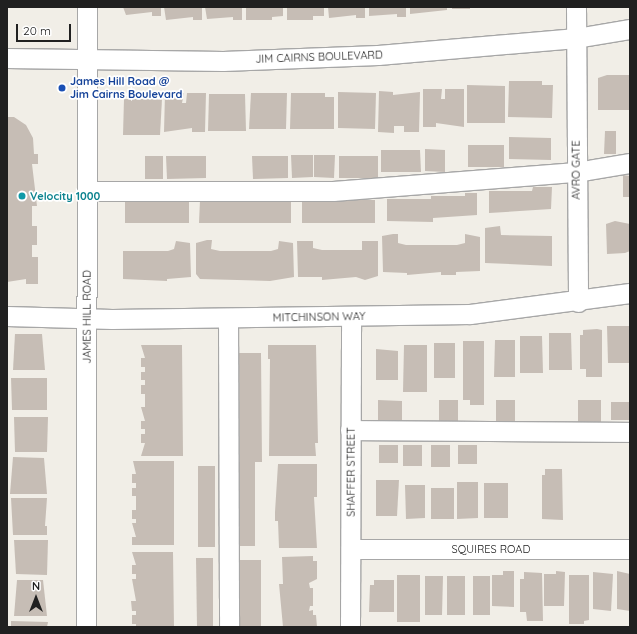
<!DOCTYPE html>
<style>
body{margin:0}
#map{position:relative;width:637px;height:634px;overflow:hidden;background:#f1eee7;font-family:Quicksand,sans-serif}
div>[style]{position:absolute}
.building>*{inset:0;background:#c6bdb5}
.roads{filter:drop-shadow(1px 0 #a7a7a7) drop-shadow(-1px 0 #a7a7a7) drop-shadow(0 1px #a7a7a7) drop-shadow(0 -1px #a7a7a7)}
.minor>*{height:19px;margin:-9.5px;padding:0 9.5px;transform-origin:9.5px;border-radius:9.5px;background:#fff}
.dots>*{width:11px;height:11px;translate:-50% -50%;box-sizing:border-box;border:2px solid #fff;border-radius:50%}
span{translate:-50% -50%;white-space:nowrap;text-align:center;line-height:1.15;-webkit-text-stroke:3.5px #fff;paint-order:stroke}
.street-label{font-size:11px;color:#202020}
.transit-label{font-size:11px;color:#164399;font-weight:700}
.left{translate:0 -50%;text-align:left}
.culture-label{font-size:11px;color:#0d838f;font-weight:700}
.frame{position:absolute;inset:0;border:8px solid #202020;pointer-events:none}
.north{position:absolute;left:16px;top:578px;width:40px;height:40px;-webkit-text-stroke:3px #fff;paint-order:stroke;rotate:0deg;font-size:11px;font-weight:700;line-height:16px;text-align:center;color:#202020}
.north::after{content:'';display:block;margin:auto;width:14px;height:18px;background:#202020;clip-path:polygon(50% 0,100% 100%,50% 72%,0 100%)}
.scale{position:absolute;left:16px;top:24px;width:55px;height:18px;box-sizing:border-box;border:2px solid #202020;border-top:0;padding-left:5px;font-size:12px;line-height:14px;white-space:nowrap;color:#202020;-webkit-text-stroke:3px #fff;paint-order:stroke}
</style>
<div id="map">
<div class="building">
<div style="clip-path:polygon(123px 7px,161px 7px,161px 16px,152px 16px,152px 12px,126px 15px)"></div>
<div style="clip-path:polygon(164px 7px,202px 7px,202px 20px,193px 20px,193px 17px,166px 20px)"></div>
<div style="clip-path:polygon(205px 7px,242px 7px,242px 20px,233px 20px,233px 17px,207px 19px)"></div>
<div style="clip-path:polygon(246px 7px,283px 7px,283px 16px,272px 17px,272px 20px,246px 20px)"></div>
<div style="clip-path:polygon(287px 7px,324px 7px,324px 16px,313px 16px,313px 20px,287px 20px)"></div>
<div style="clip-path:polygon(328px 7px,365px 7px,365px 18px,356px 18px,356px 15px,329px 18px)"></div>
<div style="clip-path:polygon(369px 7px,406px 7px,406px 17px,397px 17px,397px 14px,369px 16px)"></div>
<div style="clip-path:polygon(410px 7px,447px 7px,447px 10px,410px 14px)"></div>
<div style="clip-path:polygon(452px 7px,470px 7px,470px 9px,452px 9px)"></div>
<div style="clip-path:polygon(607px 75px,630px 75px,630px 110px,598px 110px,598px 78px)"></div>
<div style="clip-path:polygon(509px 81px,542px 81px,542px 85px,553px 85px,552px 118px,508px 117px)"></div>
<div style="clip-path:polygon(467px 85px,505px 86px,505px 123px,467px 123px)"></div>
<div style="clip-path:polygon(423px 89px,442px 89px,441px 99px,445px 99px,445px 89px,464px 89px,464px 127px,436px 123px,436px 127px,423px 127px)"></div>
<div style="clip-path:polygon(379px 91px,393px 92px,393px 95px,420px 92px,419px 132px,404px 132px,404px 126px,394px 126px,394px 133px,378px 132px)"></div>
<div style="clip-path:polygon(338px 92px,376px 93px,375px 129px,338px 128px)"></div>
<div style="clip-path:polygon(165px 93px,184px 93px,182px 103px,186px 103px,187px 93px,206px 93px,205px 132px,192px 132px,192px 128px,164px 132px)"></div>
<div style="clip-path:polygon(251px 93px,287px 93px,286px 129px,249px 129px)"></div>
<div style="clip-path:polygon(291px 93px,325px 93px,325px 97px,334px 97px,334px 129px,290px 129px)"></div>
<div style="clip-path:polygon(209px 94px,245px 94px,246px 131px,208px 131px)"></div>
<div style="clip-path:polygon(124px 99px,162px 99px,160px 135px,123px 135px)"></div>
<div style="clip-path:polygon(7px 117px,14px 117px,26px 125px,33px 138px,34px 154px,38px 154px,38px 164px,32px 164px,37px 206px,32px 206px,32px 226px,37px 226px,37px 245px,32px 245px,32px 257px,38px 257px,38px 284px,26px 284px,26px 279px,7px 282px)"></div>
<div style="clip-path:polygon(605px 131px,616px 131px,616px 154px,604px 154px)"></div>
<div style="clip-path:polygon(509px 137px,551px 138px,551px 160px,509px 159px)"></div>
<div style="clip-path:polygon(468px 145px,504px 145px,504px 167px,468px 167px)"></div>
<div style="clip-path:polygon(425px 149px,445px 150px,445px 172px,425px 171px)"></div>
<div style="clip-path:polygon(381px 150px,420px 150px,421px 172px,381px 172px)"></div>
<div style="clip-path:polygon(291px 155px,313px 155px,313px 177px,292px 178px)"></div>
<div style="clip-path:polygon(314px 155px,335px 155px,334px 178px,314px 177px)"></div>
<div style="clip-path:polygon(145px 156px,163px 156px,163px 179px,145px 179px)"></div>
<div style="clip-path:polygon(166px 156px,206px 156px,206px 178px,167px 179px)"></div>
<div style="clip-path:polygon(252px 156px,288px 156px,288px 178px,253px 179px)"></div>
<div style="clip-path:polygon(339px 156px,378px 156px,378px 178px,339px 178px)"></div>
<div style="clip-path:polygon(623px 175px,630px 176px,630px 197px,623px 197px)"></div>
<div style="clip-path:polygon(533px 187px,552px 187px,551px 209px,489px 213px,489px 191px,532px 191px)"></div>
<div style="clip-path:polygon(465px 193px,477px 193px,477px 215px,433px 218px,433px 222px,387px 221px,387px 199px,431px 199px,431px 196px,465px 196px)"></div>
<div style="clip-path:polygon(125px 200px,189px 200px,189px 223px,125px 223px)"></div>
<div style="clip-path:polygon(200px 200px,291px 200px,291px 223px,199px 223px)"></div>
<div style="clip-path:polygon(302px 200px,375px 200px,375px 223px,302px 223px)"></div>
<div style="clip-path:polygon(615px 221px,630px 224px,630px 251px,625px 253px,607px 254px,606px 224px)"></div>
<div style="clip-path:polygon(500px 226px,501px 235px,552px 236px,552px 266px,485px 263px,485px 228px)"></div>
<div style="clip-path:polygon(393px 234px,398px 234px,398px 243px,406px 245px,457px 245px,465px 243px,465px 234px,480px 237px,480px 271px,456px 272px,456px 275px,441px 275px,441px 272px,407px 275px,407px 273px,383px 272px,382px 236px)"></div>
<div style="clip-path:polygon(207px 240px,212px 240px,211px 249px,220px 251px,271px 251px,278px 249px,279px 241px,293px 243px,294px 277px,270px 281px,200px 279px,196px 274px,196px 243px)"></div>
<div style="clip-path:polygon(176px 241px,190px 243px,191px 277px,167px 279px,167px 281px,123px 279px,123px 251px,168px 251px,174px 249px)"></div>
<div style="clip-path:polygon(297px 241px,313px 241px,313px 248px,322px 250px,362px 250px,362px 241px,378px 241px,378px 276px,365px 280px,356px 277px,322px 280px,322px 277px,298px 277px)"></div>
<div style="clip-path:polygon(607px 326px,630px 326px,630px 363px,608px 363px)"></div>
<div style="clip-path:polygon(597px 329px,602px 330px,602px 377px,586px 377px,586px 369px,580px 369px,580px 335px,583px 335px,583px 330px)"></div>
<div style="clip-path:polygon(549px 333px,571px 333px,572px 370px,549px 370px)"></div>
<div style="clip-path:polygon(15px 334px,42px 334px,45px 370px,13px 370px)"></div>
<div style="clip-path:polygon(520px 336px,542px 336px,543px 373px,520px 373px)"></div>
<div style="clip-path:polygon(495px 340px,515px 340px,515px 377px,494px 377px)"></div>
<div style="clip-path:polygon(463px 341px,484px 341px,484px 405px,470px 405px,470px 400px,463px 400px)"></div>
<div style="clip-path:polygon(434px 343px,455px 343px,455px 378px,434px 378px)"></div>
<div style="clip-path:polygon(141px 345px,182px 345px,183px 456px,141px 456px,145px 443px,141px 443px,141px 434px,145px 434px,145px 429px,141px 429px,141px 421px,145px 421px,141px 407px,145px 407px,145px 394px,141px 394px,141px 385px,145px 385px,145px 380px,141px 380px,141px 372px,145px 372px,145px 367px,141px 367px,141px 358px,145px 358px)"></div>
<div style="clip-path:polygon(268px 345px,316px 345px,318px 443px,315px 443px,316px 456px,269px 456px,270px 359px,268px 359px)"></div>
<div style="clip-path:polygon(404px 345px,427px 345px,427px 392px,403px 392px)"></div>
<div style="clip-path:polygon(376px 349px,398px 351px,398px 380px,376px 380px)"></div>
<div style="clip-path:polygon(239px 353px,261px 353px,262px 462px,255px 462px,255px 546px,232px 546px,232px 462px,240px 462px)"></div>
<div style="clip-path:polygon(11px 378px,47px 378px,47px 410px,12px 410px)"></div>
<div style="clip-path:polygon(378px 400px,402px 401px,402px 423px,378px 422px)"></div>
<div style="clip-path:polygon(439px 400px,458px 400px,458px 422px,439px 422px)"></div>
<div style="clip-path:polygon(496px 400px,515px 400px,515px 421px,496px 421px)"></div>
<div style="clip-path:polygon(578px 400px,601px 400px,601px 422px,578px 422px)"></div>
<div style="clip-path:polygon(611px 402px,630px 402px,630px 420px,611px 420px)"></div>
<div style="clip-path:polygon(14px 417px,48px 417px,47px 452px,15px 452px)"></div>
<div style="clip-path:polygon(379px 445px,398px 445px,398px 463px,379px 463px)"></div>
<div style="clip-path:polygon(403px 445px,422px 445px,422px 466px,403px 466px)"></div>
<div style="clip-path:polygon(431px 445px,450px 445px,450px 467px,431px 467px)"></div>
<div style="clip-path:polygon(458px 445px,477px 445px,477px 464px,458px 464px)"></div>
<div style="clip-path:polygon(13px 457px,44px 458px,47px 494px,10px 494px)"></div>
<div style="clip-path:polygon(133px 461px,174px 461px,174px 545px,132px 545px,132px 537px,136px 537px,132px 523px,136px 523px,136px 519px,132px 519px,132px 510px,136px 510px,136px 496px,132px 496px,132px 488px,136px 488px,136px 483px,132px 483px,132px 474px,136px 474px)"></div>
<div style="clip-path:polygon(278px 464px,317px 464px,317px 497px,314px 497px,317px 548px,279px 548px,278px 521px,275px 521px,275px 512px)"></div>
<div style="clip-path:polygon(198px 466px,215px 466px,215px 547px,198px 547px)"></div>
<div style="clip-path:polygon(545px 469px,562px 469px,563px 520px,542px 519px,542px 475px,545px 475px)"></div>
<div style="clip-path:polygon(376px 480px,399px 480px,397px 516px,376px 516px)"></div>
<div style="clip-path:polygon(457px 482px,478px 482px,478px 518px,457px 519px)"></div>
<div style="clip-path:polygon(484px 483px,508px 483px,508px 518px,484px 518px)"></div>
<div style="clip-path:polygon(405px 485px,425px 485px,425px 518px,406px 519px)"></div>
<div style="clip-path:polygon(431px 488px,454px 488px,454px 519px,431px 519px)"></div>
<div style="clip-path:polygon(11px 498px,47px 498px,45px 526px,47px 526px,47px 535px,13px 535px)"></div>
<div style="clip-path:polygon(14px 540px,48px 540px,47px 575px,16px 574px)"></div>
<div style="clip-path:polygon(132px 552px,173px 552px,174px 627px,136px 627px,136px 624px,132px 624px,132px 615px,136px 615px,136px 611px,132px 611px,131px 601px,136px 601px,132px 579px,136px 579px,136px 574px,132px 574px,132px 565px,136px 565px)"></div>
<div style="clip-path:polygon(313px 556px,313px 561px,317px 561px,317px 579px,309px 583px,310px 588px,313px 588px,313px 606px,310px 606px,309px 611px,313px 610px,313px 615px,316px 615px,317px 627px,283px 627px,279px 584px,283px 584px,282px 557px)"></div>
<div style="clip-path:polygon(196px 558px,213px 558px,213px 627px,197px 627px)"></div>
<div style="clip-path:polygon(238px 560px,261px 560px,261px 627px,238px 627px)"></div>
<div style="clip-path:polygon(503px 571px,514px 571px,514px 607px,492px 606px,492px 575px,503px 575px)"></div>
<div style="clip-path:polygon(556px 571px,565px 572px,564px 606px,544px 606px,544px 574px,556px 574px)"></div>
<div style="clip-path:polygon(617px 571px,630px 574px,630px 611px,617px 609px)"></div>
<div style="clip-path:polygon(524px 572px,542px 573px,543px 621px,527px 621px,526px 612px,520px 612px,520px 579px,524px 579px)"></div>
<div style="clip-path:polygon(593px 572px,613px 574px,611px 611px,593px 609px)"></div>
<div style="clip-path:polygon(397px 575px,420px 575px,420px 622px,397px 622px)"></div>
<div style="clip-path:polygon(569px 575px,589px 575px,589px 620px,584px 621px,584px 624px,569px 624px)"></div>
<div style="clip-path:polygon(425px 576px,443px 576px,442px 615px,425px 615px)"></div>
<div style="clip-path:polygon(447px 576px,465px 576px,465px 615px,447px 615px)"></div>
<div style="clip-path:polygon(473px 576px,490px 576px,490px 615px,473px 615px)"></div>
<div style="clip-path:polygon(17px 580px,43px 580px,47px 616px,14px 616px)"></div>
<div style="clip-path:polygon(374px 580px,394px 580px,394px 612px,369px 612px,370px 585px,374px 585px)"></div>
<div style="clip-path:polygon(11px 621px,48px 622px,47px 627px,11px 627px)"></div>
</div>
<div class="roads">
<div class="minor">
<div style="left:576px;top:7px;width:295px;rotate:89.6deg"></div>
<div style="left:7px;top:58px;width:216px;rotate:0.8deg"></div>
<div style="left:223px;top:61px;width:155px;rotate:-2.2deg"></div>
<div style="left:378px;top:55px;width:199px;rotate:-4.9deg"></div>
<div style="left:576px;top:38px;width:55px;rotate:-9.5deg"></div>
<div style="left:88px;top:191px;width:245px"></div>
<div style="left:333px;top:191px;width:244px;rotate:-4.5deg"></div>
<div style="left:576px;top:172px;width:55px;rotate:-9.5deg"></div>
<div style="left:7px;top:316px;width:105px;rotate:1.6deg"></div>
<div style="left:112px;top:319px;width:358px;rotate:-0.8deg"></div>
<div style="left:470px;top:314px;width:161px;rotate:-7.5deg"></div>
<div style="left:228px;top:318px;width:309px;rotate:89.8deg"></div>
<div style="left:350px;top:430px;width:280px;rotate:0.4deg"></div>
<div style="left:351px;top:549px;width:279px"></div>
<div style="left:86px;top:627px;width:620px;rotate:-89.91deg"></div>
<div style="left:350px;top:627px;width:311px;rotate:-89.8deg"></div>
</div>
</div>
<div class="dots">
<div style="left:62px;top:88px;background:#1a4fb4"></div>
<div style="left:22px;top:196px;background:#0f9aa8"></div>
</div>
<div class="street-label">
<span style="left:319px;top:57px;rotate:-2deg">JIM CAIRNS BOULEVARD</span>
<span style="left:576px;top:170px;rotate:-90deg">AVRO GATE</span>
<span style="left:87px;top:317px;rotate:-90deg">JAMES HILL ROAD</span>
<span style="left:319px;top:317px;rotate:-1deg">MITCHINSON WAY</span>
<span style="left:351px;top:472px;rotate:-90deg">SHAFFER STREET</span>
<span style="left:491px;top:549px">SQUIRES ROAD</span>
</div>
<div class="transit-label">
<span class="left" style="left:70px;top:88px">James Hill Road @<br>Jim Cairns Boulevard</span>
</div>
<div class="culture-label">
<span class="left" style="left:30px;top:196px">Velocity 1000</span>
</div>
<div class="frame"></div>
<div class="north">N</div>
<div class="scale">20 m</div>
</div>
